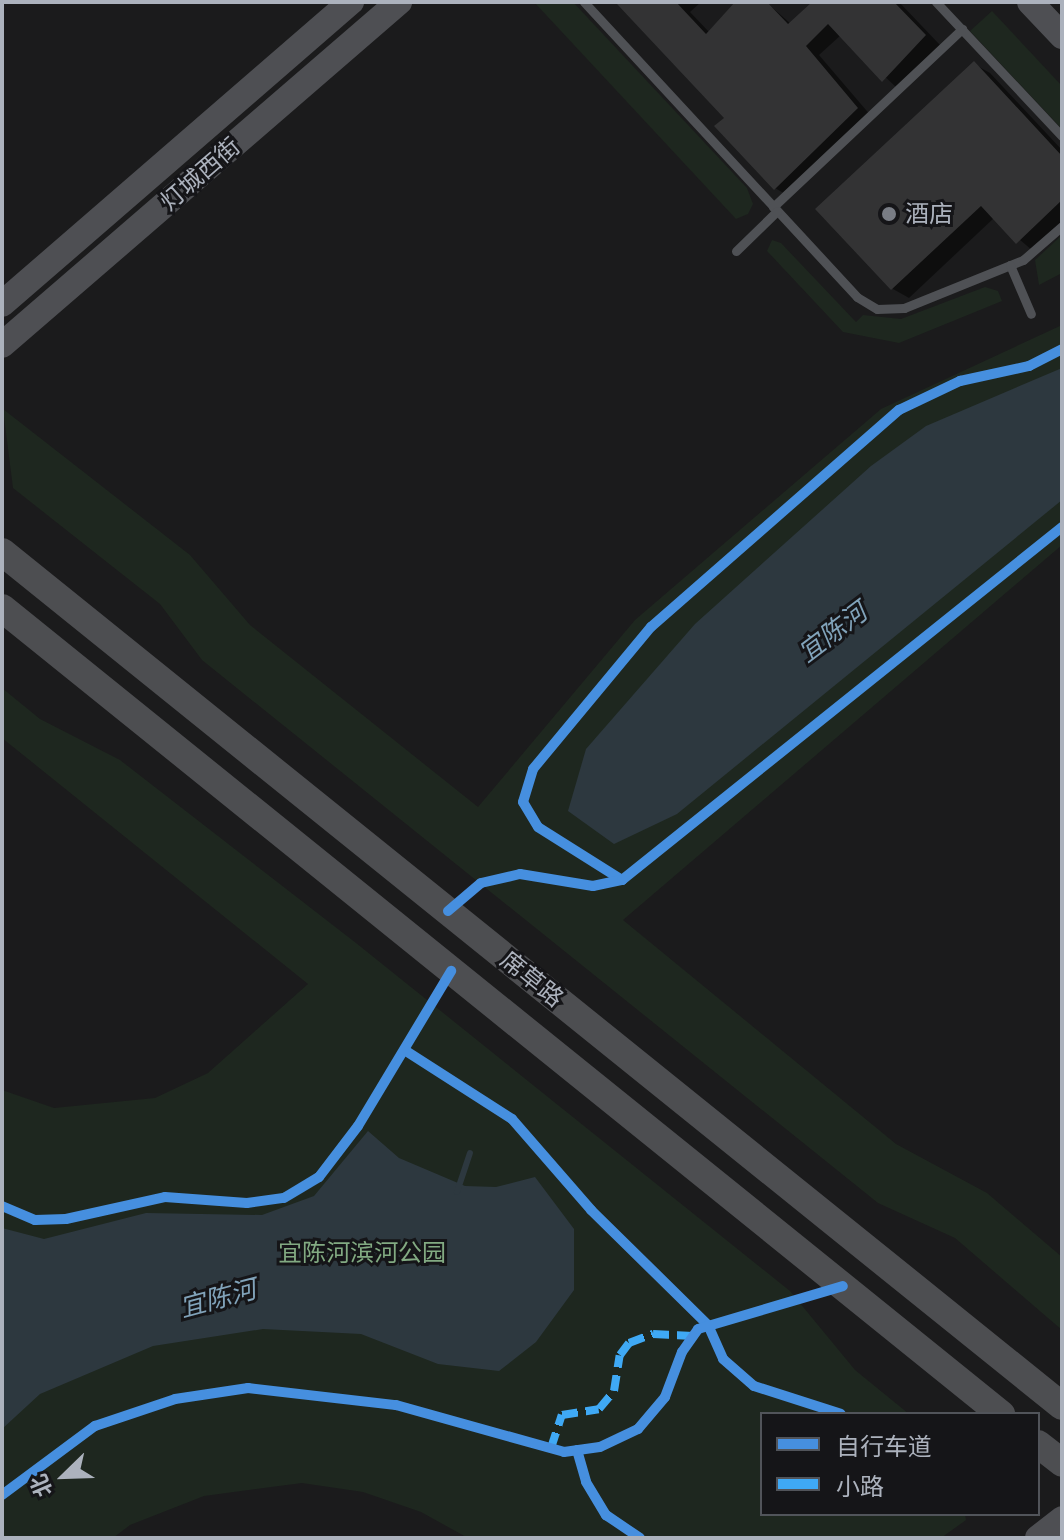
<!DOCTYPE html>
<meta charset="utf-8">
<style>
body{margin:0}
#map{position:relative;width:1064px;height:1540px;overflow:hidden;background:#1b1b1c;font-family:"DM Sans","Noto Sans SC",sans-serif}
div>[style]{position:absolute}
.green>*{inset:0;background:#1e271f}
.water>*{inset:0;background:#2d383f}
.shadow>*{inset:0;background:#0007}
.stream>*{height:6px;margin:-3px;padding:0 3px;transform-origin:3px;border-radius:3px;background:#2d383f}
.building>*{inset:0;background:#333334}
.lane>*{height:9px;margin:-4.5px;padding:0 4.5px;transform-origin:4.5px;border-radius:4.5px;background:#4f5155}
.secondary>*{height:26px;margin:-13px;padding:0 13px;transform-origin:13px;border-radius:13px;background:#4e4f53}
.primary>*{height:28px;margin:-14px;padding:0 14px;transform-origin:14px;border-radius:14px;background:#4d4e51}
.quiet>*{height:8px;margin-top:-4px;transform-origin:0;background:repeating-linear-gradient(90deg,#3fa9f5 0 16px,transparent 0 24px)}
.cycleway>*{height:10px;margin:-5px;padding:0 5px;transform-origin:5px;border-radius:5px;background:#468fdf}
.dots>*{width:22px;height:22px;translate:-50% -50%;box-sizing:border-box;border:4px solid #151518;border-radius:50%}
span{translate:-50% -50%;white-space:nowrap;text-align:center;line-height:1.15;-webkit-text-stroke:6px #151518;paint-order:stroke}
.street-label{font-size:24px;color:#acb2bd}
.poi-label{font-size:24px;color:#acb2bd}
.left{translate:0 -50%;text-align:left}
.park-label{font-size:24px;color:#82aa82}
.water-label{font-size:26px;color:#81a3ba;font-style:italic}
.frame{position:absolute;inset:0;border:4px solid #acb2bd;pointer-events:none}
.legend{position:absolute;left:760px;top:1412px;width:280px;height:104px;box-sizing:border-box;background:#151518;border:2px solid #51545a;margin:0;padding:10px 14px;list-style:none;font-size:24px;color:#acb2bd}
.legend li{display:flex;align-items:center;gap:16px;height:40px}
.legend b{width:40px;border:2px solid #51545a}
.north{position:absolute;left:24px;top:1436px;width:80px;height:80px;-webkit-text-stroke:6px #151518;paint-order:stroke;rotate:247deg;font-size:22px;font-weight:700;line-height:32px;text-align:center;color:#acb2bd}
.north::after{content:'';display:block;margin:auto;width:28px;height:36px;background:#acb2bd;clip-path:polygon(50% 0,100% 100%,50% 72%,0 100%)}
</style>
<div id="map">
<div class="green">
<div style="clip-path:polygon(534px 2px,573px 2px,747px 188px,753px 204px,748px 214px,736px 219px)"></div>
<div style="clip-path:polygon(992px 11px,1062px 86px,1062px 129px,970px 31px)"></div>
<div style="clip-path:polygon(1062px 235px,1062px 273px,1039px 285px,1035px 260px)"></div>
<div style="clip-path:polygon(772px 240px,781px 243px,856px 322px,863px 315px,901px 319px,985px 287px,998px 291px,1002px 301px,899px 343px,843px 332px,767px 251px)"></div>
<div style="clip-path:polygon(1062px 325px,1062px 545px,623px 920px,896px 1144px,987px 1193px,1062px 1257px,1062px 1330px,955px 1238px,878px 1203px,202px 660px,160px 604px,13px 488px,3px 409px,190px 555px,250px 625px,478px 807px,635px 620px,881px 409px)"></div>
<div style="clip-path:polygon(2px 688px,40px 719px,120px 760px,356px 943px,790px 1291px,855px 1370px,909px 1414px,762px 1414px,762px 1514px,965px 1514px,966px 1520px,941px 1538px,468px 1538px,421px 1512px,363px 1492px,302px 1483px,204px 1496px,130px 1525px,113px 1538px,2px 1538px,2px 1090px,54px 1108px,155px 1098px,208px 1073px,308px 984px,2px 738px)"></div>
</div>
<div class="water">
<div style="clip-path:polygon(1062px 368px,1062px 500px,677px 814px,614px 844px,568px 811px,586px 749px,695px 624px,871px 466px,926px 426px)"></div>
<div style="clip-path:polygon(368px 1131px,399px 1158px,465px 1186px,496px 1187px,535px 1177px,574px 1229px,574px 1290px,536px 1342px,499px 1371px,438px 1364px,361px 1334px,263px 1329px,153px 1346px,40px 1394px,2px 1429px,2px 1228px,44px 1239px,146px 1213px,262px 1215px,314px 1196px)"></div>
</div>
<div class="shadow">
<div style="clip-path:polygon(615px 2px,701px 2px,690px 12px,710px 33px,741px 2px,766px 2px,791px 24px,813px 2px,899px 2px,940px 45px,898px 89px,841px 35px,819px 55px,872px 117px,790px 197px,775px 188px,726px 118px)"></div>
<div style="clip-path:polygon(974px 64px,990px 73px,1062px 150px,1062px 224px,1033px 251px,994px 218px,909px 298px,893px 289px,818px 209px)"></div>
</div>
<div class="stream">
<div style="left:457px;top:1192px;width:41px;rotate:-71.6deg"></div>
</div>
<div class="building">
<div style="clip-path:polygon(615px 2px,676px 2px,706px 34px,735px 2px,767px 2px,788px 24px,812px 2px,894px 2px,926px 35px,882px 82px,828px 24px,806px 46px,858px 108px,774px 190px,714px 126px,724px 118px)"></div>
<div style="clip-path:polygon(974px 61px,1062px 156px,1062px 200px,1016px 244px,981px 206px,891px 290px,815px 209px)"></div>
</div>
<div class="lane">
<div style="left:584px;top:2px;width:402px;rotate:47.2deg"></div>
<div style="left:857px;top:297px;width:23px;rotate:31deg"></div>
<div style="left:877px;top:309px;width:27px;rotate:-2deg"></div>
<div style="left:904px;top:308px;width:128px;rotate:-22deg"></div>
<div style="left:1023px;top:260px;width:52px;rotate:-41.1deg"></div>
<div style="left:936px;top:2px;width:184px;rotate:46.8deg"></div>
<div style="left:773px;top:207px;width:260px;rotate:-43.3deg"></div>
<div style="left:736px;top:251px;width:57px;rotate:-44.3deg"></div>
<div style="left:1010px;top:265px;width:53px;rotate:66.8deg"></div>
</div>
<div class="secondary">
<div style="left:1030px;top:2px;width:47px;rotate:46.7deg"></div>
<div style="left:2px;top:304px;width:462px;rotate:-40.9deg"></div>
<div style="left:2px;top:345px;width:525px;rotate:-40.83deg"></div>
<div style="left:1038px;top:1538px;width:31px;rotate:-38deg"></div>
</div>
<div class="primary">
<div style="left:2px;top:552px;width:1361px;rotate:38.86deg"></div>
<div style="left:2px;top:608px;width:1284px;rotate:38.9deg"></div>
<div style="left:1038px;top:1444px;width:31px;rotate:38deg"></div>
</div>
<div class="quiet">
<div style="left:551px;top:1448px;width:35px;rotate:-72deg"></div>
<div style="left:562px;top:1415px;width:37px;rotate:-9deg"></div>
<div style="left:599px;top:1409px;width:23px;rotate:-50deg"></div>
<div style="left:614px;top:1391px;width:36px;rotate:-81deg"></div>
<div style="left:620px;top:1355px;width:15px;rotate:-53deg"></div>
<div style="left:629px;top:1343px;width:26px;rotate:-21deg"></div>
<div style="left:653px;top:1334px;width:40px;rotate:2.9deg"></div>
</div>
<div class="cycleway">
<div style="left:622px;top:880px;width:99px;rotate:-147.8deg"></div>
<div style="left:538px;top:827px;width:29px;rotate:-121deg"></div>
<div style="left:523px;top:802px;width:34px;rotate:-73deg"></div>
<div style="left:533px;top:769px;width:185px;rotate:-50.3deg"></div>
<div style="left:651px;top:627px;width:330px;rotate:-41.2deg"></div>
<div style="left:899px;top:410px;width:68px;rotate:-25.4deg"></div>
<div style="left:960px;top:381px;width:71px;rotate:-12.3deg"></div>
<div style="left:1029px;top:366px;width:37px;rotate:-27deg"></div>
<div style="left:448px;top:911px;width:43px;rotate:-40.3deg"></div>
<div style="left:481px;top:883px;width:40px;rotate:-13deg"></div>
<div style="left:520px;top:874px;width:74px;rotate:9.3deg"></div>
<div style="left:593px;top:886px;width:30px;rotate:-12deg"></div>
<div style="left:622px;top:880px;width:564px;rotate:-38.74deg"></div>
<div style="left:406px;top:1051px;width:126px;rotate:32.7deg"></div>
<div style="left:512px;top:1119px;width:121px;rotate:49deg"></div>
<div style="left:591px;top:1210px;width:164px;rotate:44.5deg"></div>
<div style="left:708px;top:1325px;width:37px;rotate:66deg"></div>
<div style="left:723px;top:1359px;width:41px;rotate:41.1deg"></div>
<div style="left:754px;top:1386px;width:91px;rotate:17.8deg"></div>
<div style="left:2px;top:1206px;width:36px;rotate:23deg"></div>
<div style="left:35px;top:1220px;width:31px;rotate:-2deg"></div>
<div style="left:66px;top:1219px;width:101px;rotate:-12.5deg"></div>
<div style="left:165px;top:1197px;width:82px;rotate:4.2deg"></div>
<div style="left:247px;top:1203px;width:37px;rotate:-8deg"></div>
<div style="left:284px;top:1198px;width:41px;rotate:-31deg"></div>
<div style="left:319px;top:1177px;width:64px;rotate:-52.6deg"></div>
<div style="left:358px;top:1126px;width:181px;rotate:-59deg"></div>
<div style="left:577px;top:1450px;width:33px;rotate:74deg"></div>
<div style="left:586px;top:1482px;width:39px;rotate:59deg"></div>
<div style="left:606px;top:1515px;width:41px;rotate:34.1deg"></div>
<div style="left:2px;top:1495px;width:116px;rotate:-36.6deg"></div>
<div style="left:95px;top:1426px;width:84px;rotate:-18.6deg"></div>
<div style="left:175px;top:1399px;width:74px;rotate:-8.6deg"></div>
<div style="left:248px;top:1388px;width:149px;rotate:6.6deg"></div>
<div style="left:396px;top:1405px;width:174px;rotate:15.6deg"></div>
<div style="left:564px;top:1452px;width:36px;rotate:-8deg"></div>
<div style="left:600px;top:1447px;width:42px;rotate:-25.3deg"></div>
<div style="left:638px;top:1429px;width:42px;rotate:-49.8deg"></div>
<div style="left:665px;top:1397px;width:48px;rotate:-69.3deg"></div>
<div style="left:682px;top:1352px;width:28px;rotate:-55deg"></div>
<div style="left:698px;top:1329px;width:151px;rotate:-16.5deg"></div>
</div>
<div class="dots">
<div style="left:889px;top:214px;background:#797d85"></div>
</div>
<div class="street-label">
<span style="left:200px;top:174px;rotate:-41deg">灯城西街</span>
<span style="left:532px;top:979px;rotate:39deg">席草路</span>
</div>
<div class="poi-label">
<span class="left" style="left:905px;top:214px">酒店</span>
</div>
<div class="park-label">
<span style="left:362px;top:1253px">宜陈河滨河公园</span>
</div>
<div class="water-label">
<span style="left:833px;top:633px;rotate:-37deg">宜陈河</span>
<span style="left:218px;top:1299px;rotate:-15deg">宜陈河</span>
</div>
<div class="frame"></div>
<ul class="legend">
<li><b style="height:10px;background:#468fdf"></b>自行车道</li>
<li><b style="height:10px;background:#3fa9f5"></b>小路</li>
</ul>
<div class="north">北</div>
</div>
